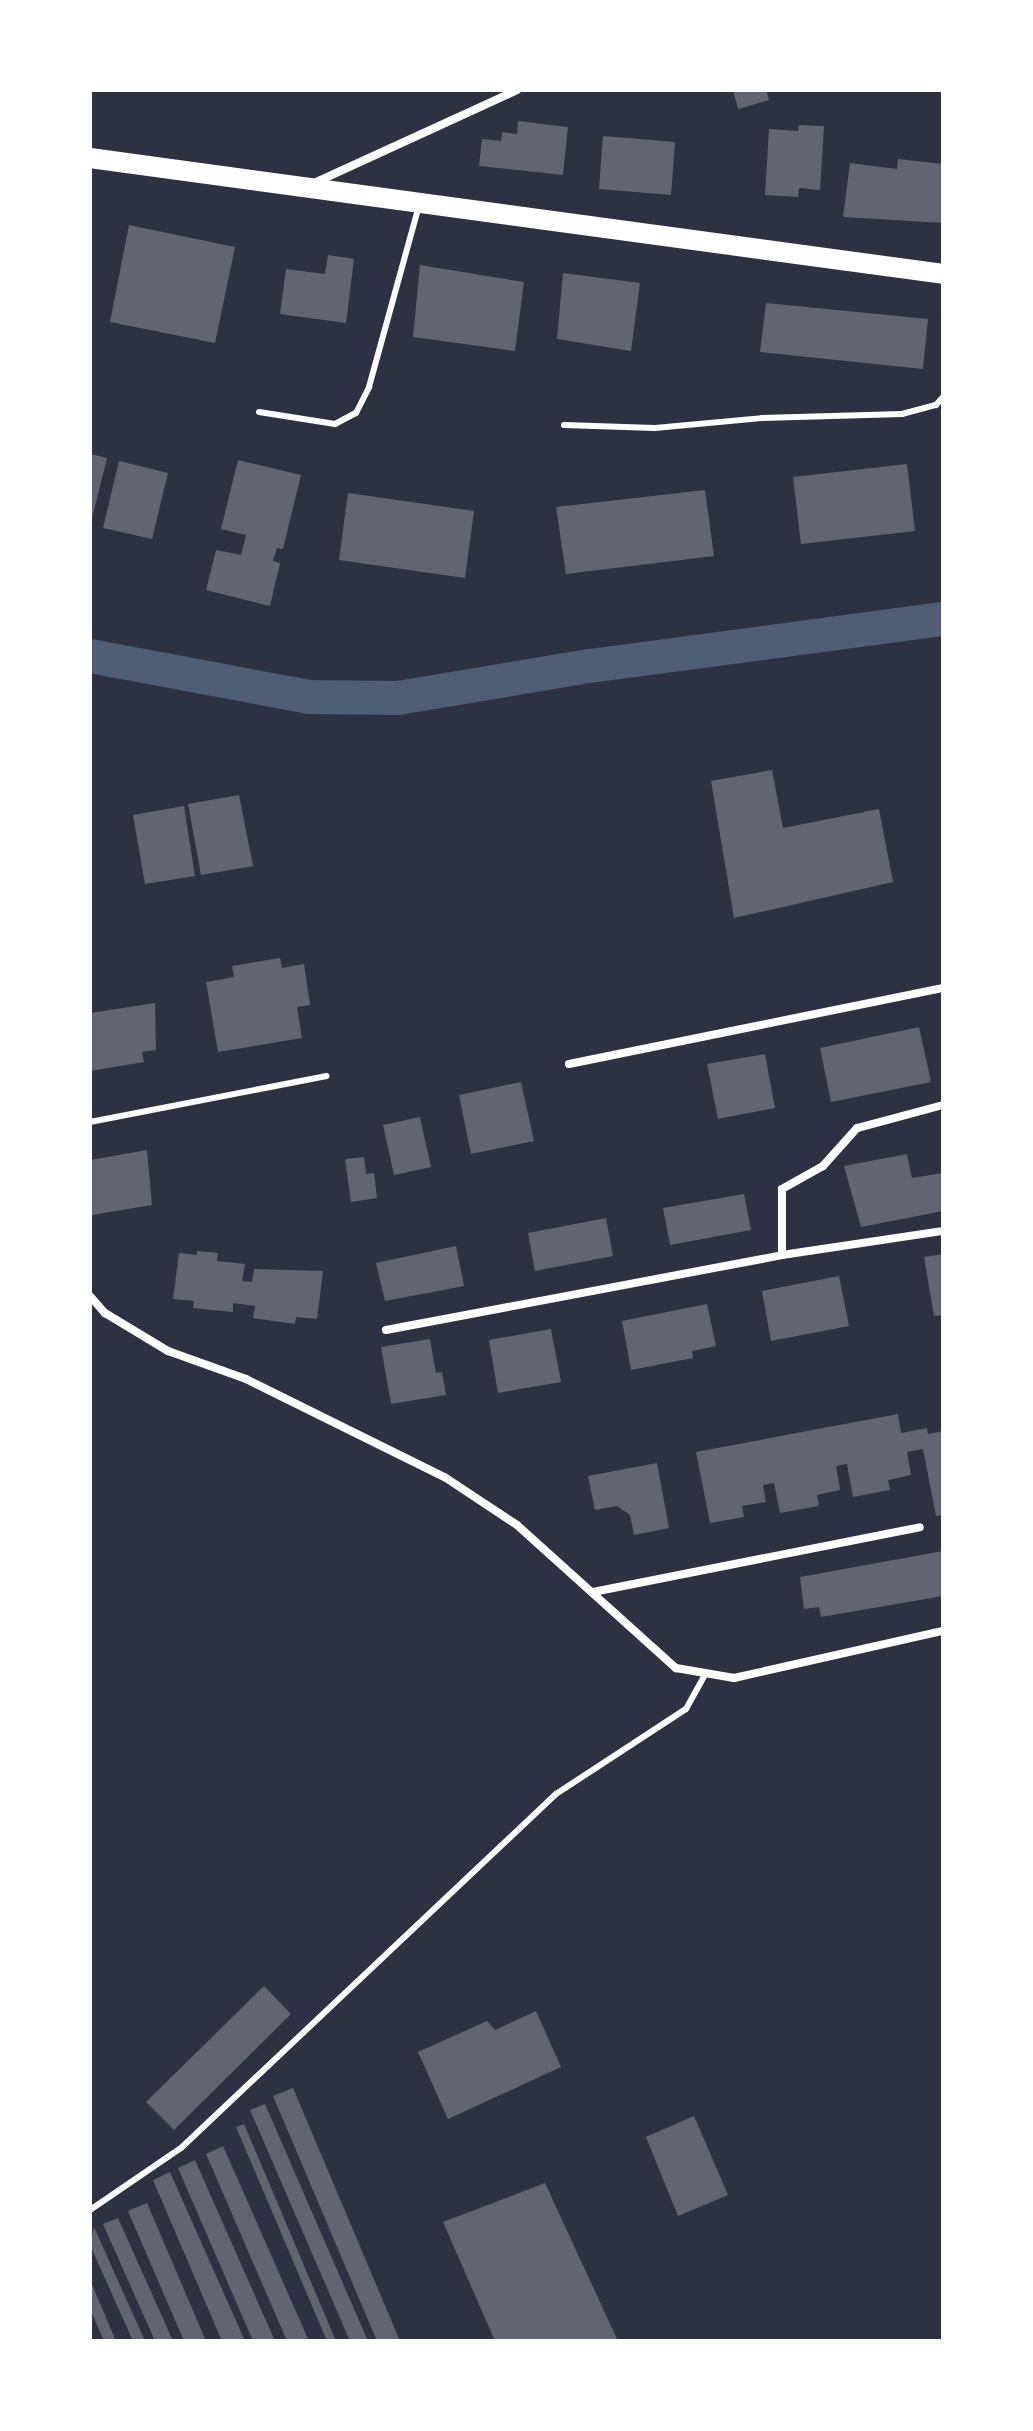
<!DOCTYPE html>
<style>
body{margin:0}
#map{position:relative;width:1033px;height:2431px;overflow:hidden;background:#2d3142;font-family:Inter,sans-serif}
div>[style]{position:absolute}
.canal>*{height:34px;margin:-17px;padding:0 17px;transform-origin:17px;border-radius:17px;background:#4f5d75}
.building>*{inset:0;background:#626471}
.service>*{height:6px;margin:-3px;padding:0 3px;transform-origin:3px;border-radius:3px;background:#fff}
.minor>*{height:8px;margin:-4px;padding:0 4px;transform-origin:4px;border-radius:4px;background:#fff}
.primary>*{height:20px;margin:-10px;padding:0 10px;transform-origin:10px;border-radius:10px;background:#fff}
span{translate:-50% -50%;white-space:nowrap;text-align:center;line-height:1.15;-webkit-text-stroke:8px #fff;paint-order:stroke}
.frame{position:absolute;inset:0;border:92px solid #fff;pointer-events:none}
</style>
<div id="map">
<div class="canal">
<div style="left:90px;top:656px;width:223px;rotate:10.6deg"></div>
<div style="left:309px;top:697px;width:89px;rotate:0.6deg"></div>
<div style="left:398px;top:698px;width:195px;rotate:-9.5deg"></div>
<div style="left:590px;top:666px;width:356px;rotate:-7.6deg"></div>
</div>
<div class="building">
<div style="clip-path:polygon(733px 90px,772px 90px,772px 91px,767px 92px,769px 100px,738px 109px)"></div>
<div style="clip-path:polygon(518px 121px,568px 127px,563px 175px,479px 166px,482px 139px,501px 141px,502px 132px,517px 134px)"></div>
<div style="clip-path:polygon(799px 125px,824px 126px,820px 190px,799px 188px,798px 197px,765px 195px,769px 129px,798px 131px)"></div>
<div style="clip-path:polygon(603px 136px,675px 142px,671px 195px,599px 189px)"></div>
<div style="clip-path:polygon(898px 159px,943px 164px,943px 223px,843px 217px,850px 163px,897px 169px)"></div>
<div style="clip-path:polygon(129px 225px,235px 247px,215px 343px,110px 322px)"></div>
<div style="clip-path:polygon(328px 255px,354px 259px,346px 323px,280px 314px,286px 269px,325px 274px)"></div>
<div style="clip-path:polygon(420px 265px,524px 282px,515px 351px,413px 337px)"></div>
<div style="clip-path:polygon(563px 273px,640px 283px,631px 351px,557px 339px)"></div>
<div style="clip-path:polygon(766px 303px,928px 319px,923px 369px,760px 352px)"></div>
<div style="clip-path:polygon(90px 454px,107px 458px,91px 522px,90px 522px)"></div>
<div style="clip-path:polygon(238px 460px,301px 475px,283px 549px,277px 548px,273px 561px,280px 563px,270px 606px,206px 590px,216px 550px,241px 555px,246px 535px,221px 529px)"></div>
<div style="clip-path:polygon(119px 461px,168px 473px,152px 539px,103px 528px)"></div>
<div style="clip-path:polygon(907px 464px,915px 531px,801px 544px,793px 477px)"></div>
<div style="clip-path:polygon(705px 490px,714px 556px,566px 574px,556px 507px)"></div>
<div style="clip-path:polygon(348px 493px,474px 511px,465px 578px,339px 560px)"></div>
<div style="clip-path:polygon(772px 770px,783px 828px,879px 809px,893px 882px,734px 918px,711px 781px)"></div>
<div style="clip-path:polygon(239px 795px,253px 866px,201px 875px,188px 804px)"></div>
<div style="clip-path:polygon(184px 806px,195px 876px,145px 884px,133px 815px)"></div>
<div style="clip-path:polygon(280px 958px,282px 968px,304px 964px,310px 1005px,297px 1007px,302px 1038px,218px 1052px,206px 982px,234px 977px,232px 966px)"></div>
<div style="clip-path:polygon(155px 1003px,156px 1050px,142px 1052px,144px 1062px,90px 1071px,90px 1013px)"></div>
<div style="clip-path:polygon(919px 1027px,931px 1082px,831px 1102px,820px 1048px)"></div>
<div style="clip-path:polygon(765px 1054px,775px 1108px,718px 1119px,707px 1064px)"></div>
<div style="clip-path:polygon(521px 1082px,534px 1141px,471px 1154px,459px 1095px)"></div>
<div style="clip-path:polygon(420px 1117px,431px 1167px,394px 1175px,383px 1125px)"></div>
<div style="clip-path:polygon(147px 1150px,152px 1205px,92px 1215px,90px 1160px)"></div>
<div style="clip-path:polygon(907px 1154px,912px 1178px,943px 1173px,943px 1211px,861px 1227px,844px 1166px)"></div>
<div style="clip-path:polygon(364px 1157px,366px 1174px,374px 1173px,377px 1198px,351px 1202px,345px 1159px)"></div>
<div style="clip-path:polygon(744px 1194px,751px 1230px,670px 1245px,663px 1208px)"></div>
<div style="clip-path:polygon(606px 1218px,613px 1256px,535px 1271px,528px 1233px)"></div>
<div style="clip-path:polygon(456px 1246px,464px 1286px,385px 1301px,376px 1263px)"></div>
<div style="clip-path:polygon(197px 1251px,218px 1253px,217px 1261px,245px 1264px,242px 1281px,252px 1282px,254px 1269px,323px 1271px,317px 1319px,296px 1317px,295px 1324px,253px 1318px,255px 1306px,233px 1303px,233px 1312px,193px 1308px,194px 1301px,173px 1299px,179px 1253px,197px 1255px)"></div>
<div style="clip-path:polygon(943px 1254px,943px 1315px,934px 1316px,924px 1257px)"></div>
<div style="clip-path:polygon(839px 1276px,849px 1326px,771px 1341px,762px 1291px)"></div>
<div style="clip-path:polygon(707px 1304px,716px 1346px,692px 1351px,693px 1358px,631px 1370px,622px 1321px)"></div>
<div style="clip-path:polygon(551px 1329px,561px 1382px,498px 1393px,489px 1340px)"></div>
<div style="clip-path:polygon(430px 1339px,436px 1373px,442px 1372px,446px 1395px,391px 1404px,381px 1347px)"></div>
<div style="clip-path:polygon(898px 1414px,901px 1433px,927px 1428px,928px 1434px,943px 1431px,943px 1515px,936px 1516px,923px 1449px,907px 1452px,911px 1475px,888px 1480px,890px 1490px,853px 1497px,847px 1464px,836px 1466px,840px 1490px,817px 1495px,819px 1506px,780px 1513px,774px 1483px,763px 1485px,766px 1502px,742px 1506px,744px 1517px,710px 1523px,696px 1452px)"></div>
<div style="clip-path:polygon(657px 1463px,669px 1528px,634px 1535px,630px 1515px,617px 1506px,595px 1510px,588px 1476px)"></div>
<div style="clip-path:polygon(943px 1551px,943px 1596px,821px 1617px,819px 1607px,804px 1609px,800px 1577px)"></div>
<div style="clip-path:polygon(264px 1986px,291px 2014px,174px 2130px,146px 2102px)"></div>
<div style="clip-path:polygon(536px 2011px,561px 2067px,448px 2119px,418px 2052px,487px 2021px,495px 2030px)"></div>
<div style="clip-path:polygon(293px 2088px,400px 2341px,377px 2341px,273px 2096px)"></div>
<div style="clip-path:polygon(265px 2104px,368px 2341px,350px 2341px,250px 2110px)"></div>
<div style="clip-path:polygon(694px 2116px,728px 2195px,678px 2216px,646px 2137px)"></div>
<div style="clip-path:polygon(244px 2124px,336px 2341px,327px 2341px,236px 2127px)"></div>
<div style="clip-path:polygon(223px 2146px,309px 2341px,287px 2341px,206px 2154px)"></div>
<div style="clip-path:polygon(195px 2160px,275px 2341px,253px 2341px,178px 2168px)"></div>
<div style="clip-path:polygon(170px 2172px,245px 2341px,222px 2341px,153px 2180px)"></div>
<div style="clip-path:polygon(545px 2183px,618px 2341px,495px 2341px,443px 2222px)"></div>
<div style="clip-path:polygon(147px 2203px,206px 2341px,184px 2341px,128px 2211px)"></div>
<div style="clip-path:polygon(118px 2218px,173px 2341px,155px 2341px,103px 2224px)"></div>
<div style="clip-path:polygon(94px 2227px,145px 2341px,133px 2341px,90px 2245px)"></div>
<div style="clip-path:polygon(90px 2280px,116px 2341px,104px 2341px,90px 2309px)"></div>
</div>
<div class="service">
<div style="left:259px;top:412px;width:77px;rotate:9deg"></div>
<div style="left:335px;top:424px;width:24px;rotate:-28deg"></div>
<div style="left:356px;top:413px;width:29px;rotate:-63deg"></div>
<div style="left:369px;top:387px;width:188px;rotate:-74.6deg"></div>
<div style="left:564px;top:425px;width:91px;rotate:1.9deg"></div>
<div style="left:655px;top:428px;width:107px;rotate:-5.3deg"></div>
<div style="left:762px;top:418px;width:140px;rotate:-1.6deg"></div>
<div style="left:902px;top:414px;width:35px;rotate:-15deg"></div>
<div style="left:936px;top:405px;width:11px;rotate:-49deg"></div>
<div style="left:90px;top:1122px;width:241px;rotate:-11deg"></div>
<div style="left:90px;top:2210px;width:110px;rotate:-34.3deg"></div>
<div style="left:181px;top:2148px;width:516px;rotate:-43.35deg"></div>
<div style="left:556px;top:1794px;width:155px;rotate:-33.2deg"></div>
<div style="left:686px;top:1709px;width:38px;rotate:-61deg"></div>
</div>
<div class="minor">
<div style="left:312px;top:184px;width:226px;rotate:-24.6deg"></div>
<div style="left:569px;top:1064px;width:382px;rotate:-11.5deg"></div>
<div style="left:943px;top:1105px;width:89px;rotate:165deg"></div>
<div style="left:857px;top:1128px;width:51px;rotate:131.8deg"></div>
<div style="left:823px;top:1166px;width:47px;rotate:150.7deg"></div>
<div style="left:782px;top:1189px;width:66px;rotate:90deg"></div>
<div style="left:782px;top:1255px;width:163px;rotate:-8.5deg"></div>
<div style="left:90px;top:1296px;width:23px;rotate:49deg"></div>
<div style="left:105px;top:1313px;width:74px;rotate:31.1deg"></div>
<div style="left:168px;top:1351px;width:83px;rotate:19.7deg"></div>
<div style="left:246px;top:1379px;width:223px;rotate:26.3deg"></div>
<div style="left:446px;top:1478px;width:85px;rotate:33.5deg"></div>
<div style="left:517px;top:1525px;width:214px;rotate:42deg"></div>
<div style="left:676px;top:1668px;width:59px;rotate:9.8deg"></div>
<div style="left:734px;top:1678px;width:214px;rotate:-12.7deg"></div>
<div style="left:386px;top:1330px;width:403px;rotate:-10.7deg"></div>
<div style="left:593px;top:1592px;width:333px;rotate:-11.2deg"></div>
</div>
<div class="primary">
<div style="left:90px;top:158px;width:861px;rotate:7.74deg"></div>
</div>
<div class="frame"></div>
</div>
